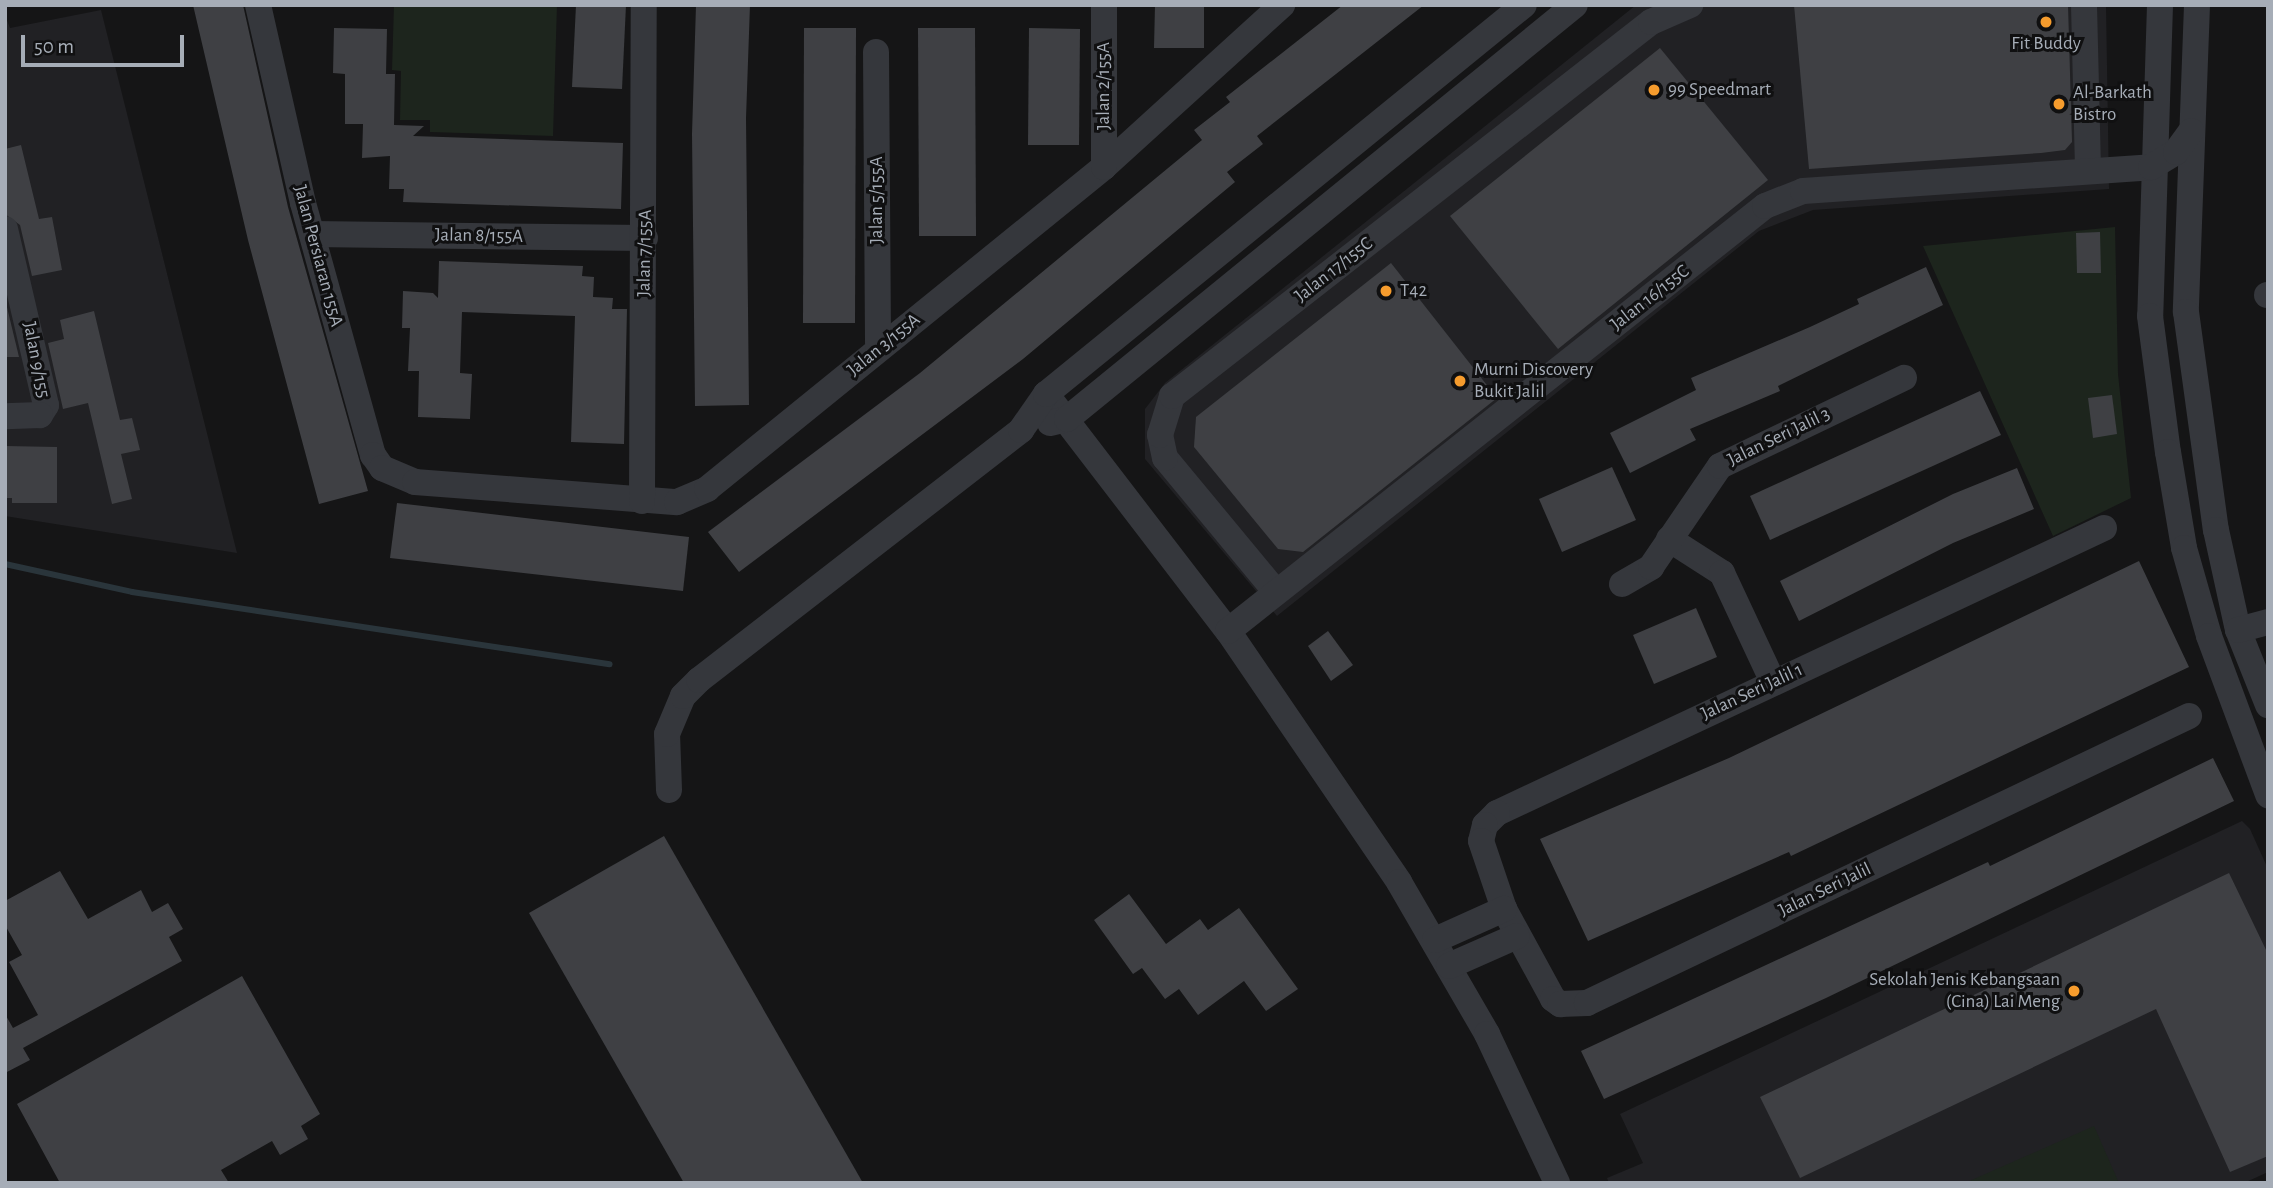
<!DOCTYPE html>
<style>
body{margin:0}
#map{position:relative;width:2273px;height:1188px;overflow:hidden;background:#151516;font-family:"Alegreya Sans",sans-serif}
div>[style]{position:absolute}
.built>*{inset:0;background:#212124}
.green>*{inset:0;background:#1d251d}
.stream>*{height:6px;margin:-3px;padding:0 3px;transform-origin:3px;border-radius:3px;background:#2a353b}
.building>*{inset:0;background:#3f4044}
.minor>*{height:26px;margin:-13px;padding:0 13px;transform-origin:13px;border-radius:13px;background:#35373c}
.dots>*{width:19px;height:19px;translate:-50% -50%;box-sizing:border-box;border:4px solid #101011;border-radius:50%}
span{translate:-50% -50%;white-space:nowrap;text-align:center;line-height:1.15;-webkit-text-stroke:6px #101011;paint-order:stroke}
.poi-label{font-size:19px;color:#a6adb7}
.left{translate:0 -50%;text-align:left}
.right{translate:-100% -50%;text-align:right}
.street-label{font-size:19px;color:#a6adb7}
.frame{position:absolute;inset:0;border:7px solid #a6adb7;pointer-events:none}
.scale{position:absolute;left:21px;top:35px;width:163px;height:32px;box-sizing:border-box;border:4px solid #a6adb7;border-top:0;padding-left:9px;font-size:21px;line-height:24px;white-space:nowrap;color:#a6adb7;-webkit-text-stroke:5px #101011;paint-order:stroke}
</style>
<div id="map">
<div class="built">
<div style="clip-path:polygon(1636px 5px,2106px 5px,2109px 189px,1813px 210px,1759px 231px,1277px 616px,1145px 459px,1145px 409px,1165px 383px)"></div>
<div style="clip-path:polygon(101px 10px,237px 553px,5px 516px,5px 15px,10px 28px)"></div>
<div style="clip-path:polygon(2242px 821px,2250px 829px,2268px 869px,2268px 1172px,2244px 1183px,1609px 1183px,1607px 1178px,1643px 1163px,1620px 1114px)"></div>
</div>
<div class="green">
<div style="clip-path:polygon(394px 5px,557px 5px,553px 136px,430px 132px,430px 120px,400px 120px,401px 71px,392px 70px)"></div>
<div style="clip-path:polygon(2115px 227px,2118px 374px,2131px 498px,2053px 536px,1923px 246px)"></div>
<div style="clip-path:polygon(2094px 1126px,2119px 1183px,1965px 1183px)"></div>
</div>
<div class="stream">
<div style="left:5px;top:564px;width:130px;rotate:12.4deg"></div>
<div style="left:132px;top:592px;width:483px;rotate:8.6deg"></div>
</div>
<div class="building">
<div style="clip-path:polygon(193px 5px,243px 5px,288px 207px,368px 491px,319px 504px,248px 240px)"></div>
<div style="clip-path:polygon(576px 5px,626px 5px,622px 89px,572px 87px)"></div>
<div style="clip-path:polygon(696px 5px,750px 5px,746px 118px,749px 405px,695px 406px,692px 134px)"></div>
<div style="clip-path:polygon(1155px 5px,1204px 5px,1204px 48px,1154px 48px)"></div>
<div style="clip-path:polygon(1343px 5px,1424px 5px,1257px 136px,1263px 144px,1227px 172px,1235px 182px,1023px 359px,739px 572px,708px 532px,920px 373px,1202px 140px,1194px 130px,1230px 102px,1226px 97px)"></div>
<div style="clip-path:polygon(1794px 5px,2068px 5px,2072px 142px,2065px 150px,2041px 153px,1809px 169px)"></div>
<div style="clip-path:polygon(334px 28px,387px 29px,386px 74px,395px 74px,394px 125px,424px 126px,413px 136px,623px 143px,621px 209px,403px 202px,404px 189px,389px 189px,390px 156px,362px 158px,363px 124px,345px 124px,345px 74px,333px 73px)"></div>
<div style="clip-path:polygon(804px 28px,856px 28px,855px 323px,803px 323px)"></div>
<div style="clip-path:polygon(918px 28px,975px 28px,976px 236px,919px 236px)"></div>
<div style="clip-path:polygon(1029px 28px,1080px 29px,1079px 145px,1028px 145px)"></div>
<div style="clip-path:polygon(1660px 48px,1768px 180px,1558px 349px,1450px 216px)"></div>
<div style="clip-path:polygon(21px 145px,39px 219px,52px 217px,62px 270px,32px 276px,20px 225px,5px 214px,5px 149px)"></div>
<div style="clip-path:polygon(2100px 232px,2101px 273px,2077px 273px,2076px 233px)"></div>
<div style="clip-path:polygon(439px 261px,583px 266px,582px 276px,594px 277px,593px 297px,613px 298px,612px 309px,627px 309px,624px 444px,571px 442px,575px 316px,462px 312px,460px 373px,472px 374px,470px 419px,418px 417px,419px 371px,408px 371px,410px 328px,402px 328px,403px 291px,433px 293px,438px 298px)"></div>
<div style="clip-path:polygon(1391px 263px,1497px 398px,1303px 552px,1278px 549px,1194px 447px,1196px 417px)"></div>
<div style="clip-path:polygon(1926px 267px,1943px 305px,1778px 386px,1780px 391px,1690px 429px,1696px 440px,1630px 473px,1610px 433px,1696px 390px,1691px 378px,1810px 327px,1859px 304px,1857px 299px)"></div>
<div style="clip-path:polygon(5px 299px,19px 357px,5px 357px)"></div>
<div style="clip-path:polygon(94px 311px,120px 420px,132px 418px,140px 450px,121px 454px,132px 499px,112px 504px,88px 403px,63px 409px,48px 343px,64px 339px,60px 320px)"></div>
<div style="clip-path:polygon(1980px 391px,2001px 435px,1770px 540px,1750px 496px)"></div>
<div style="clip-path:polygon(2112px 395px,2117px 434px,2093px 438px,2088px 398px)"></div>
<div style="clip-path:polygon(5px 446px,57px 447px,57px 503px,12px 503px,12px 498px,5px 498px)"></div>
<div style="clip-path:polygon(1612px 467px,1636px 520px,1562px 552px,1539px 499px)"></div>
<div style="clip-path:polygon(2017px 468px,2034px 509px,1953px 543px,1799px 621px,1780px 581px,1953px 494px)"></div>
<div style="clip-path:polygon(397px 503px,689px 537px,683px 591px,390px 558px)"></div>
<div style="clip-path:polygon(2139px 561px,2189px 667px,1791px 856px,1789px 852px,1588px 941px,1540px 839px,1729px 758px)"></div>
<div style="clip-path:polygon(1696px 608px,1717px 657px,1654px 684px,1633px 635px)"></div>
<div style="clip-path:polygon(1328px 631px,1353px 665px,1331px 681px,1308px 646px)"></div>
<div style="clip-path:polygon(2213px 758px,2234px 801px,1826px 998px,1604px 1099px,1581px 1051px,1988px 862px,1990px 866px)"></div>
<div style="clip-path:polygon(664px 836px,863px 1183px,684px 1183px,529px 913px)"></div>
<div style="clip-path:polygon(60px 871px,88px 919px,141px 890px,152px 912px,168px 903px,183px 929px,169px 937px,182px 961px,23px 1048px,30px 1060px,5px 1073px,5px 1014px,13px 1028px,38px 1015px,9px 962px,22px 955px,5px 925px,5px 901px)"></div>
<div style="clip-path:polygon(2229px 873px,2268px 954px,2268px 1156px,2230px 1172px,2156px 1009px,1800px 1178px,1760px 1097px)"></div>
<div style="clip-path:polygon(1129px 894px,1166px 944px,1200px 919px,1208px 930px,1239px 908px,1298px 989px,1266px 1011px,1244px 981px,1198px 1015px,1179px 989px,1165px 999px,1142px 968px,1133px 974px,1094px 920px)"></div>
<div style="clip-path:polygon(242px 976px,320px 1114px,301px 1126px,308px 1139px,280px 1155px,272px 1141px,221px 1170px,229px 1183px,60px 1183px,17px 1104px)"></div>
</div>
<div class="minor">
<div style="left:258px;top:5px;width:203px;rotate:77.2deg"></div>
<div style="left:303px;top:203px;width:262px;rotate:74.5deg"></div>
<div style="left:373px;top:455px;width:16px;rotate:55deg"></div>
<div style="left:382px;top:468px;width:36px;rotate:23deg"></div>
<div style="left:415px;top:482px;width:263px;rotate:4.4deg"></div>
<div style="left:677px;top:502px;width:33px;rotate:-23deg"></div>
<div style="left:707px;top:489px;width:511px;rotate:-39.04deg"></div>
<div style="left:1104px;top:167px;width:241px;rotate:-42.3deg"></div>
<div style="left:1104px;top:5px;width:162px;rotate:90deg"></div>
<div style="left:2084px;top:5px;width:166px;rotate:88.6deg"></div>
<div style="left:2160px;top:5px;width:311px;rotate:91.8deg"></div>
<div style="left:2150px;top:316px;width:137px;rotate:82.5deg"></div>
<div style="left:2168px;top:452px;width:97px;rotate:80.5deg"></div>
<div style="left:2184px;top:548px;width:91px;rotate:74.1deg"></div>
<div style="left:2209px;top:636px;width:170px;rotate:69.6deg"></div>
<div style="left:2197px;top:5px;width:307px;rotate:92.1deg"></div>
<div style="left:2186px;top:312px;width:220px;rotate:82.2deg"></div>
<div style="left:2216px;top:530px;width:102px;rotate:77.6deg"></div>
<div style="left:2238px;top:630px;width:81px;rotate:68.2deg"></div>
<div style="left:876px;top:52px;width:297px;rotate:89.6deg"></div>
<div style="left:5px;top:229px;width:181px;rotate:76.9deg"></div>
<div style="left:46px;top:405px;width:12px;rotate:121deg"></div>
<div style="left:40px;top:415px;width:35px;rotate:178deg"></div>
<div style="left:312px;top:234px;width:333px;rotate:0.7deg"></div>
<div style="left:2267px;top:295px;width:1px"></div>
<div style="left:1046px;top:394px;width:299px;rotate:52.5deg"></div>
<div style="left:1228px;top:631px;width:304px;rotate:55.7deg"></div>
<div style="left:1399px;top:882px;width:176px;rotate:59.9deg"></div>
<div style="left:1487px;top:1034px;width:165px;rotate:64.8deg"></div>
<div style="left:1050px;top:423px;width:17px;rotate:-13deg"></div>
<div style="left:1067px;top:419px;width:655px;rotate:-39.18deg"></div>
<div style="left:642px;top:501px;width:496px;rotate:-89.8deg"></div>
<div style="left:2104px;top:528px;width:671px;rotate:154.85deg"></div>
<div style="left:1497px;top:813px;width:17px;rotate:135deg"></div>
<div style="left:1485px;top:825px;width:16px;rotate:104deg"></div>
<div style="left:1481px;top:841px;width:72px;rotate:71.3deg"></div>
<div style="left:1504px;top:909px;width:102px;rotate:61.4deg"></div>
<div style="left:1553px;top:999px;width:9px;rotate:36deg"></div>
<div style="left:1560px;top:1004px;width:27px;rotate:-2deg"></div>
<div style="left:1587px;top:1003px;width:667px;rotate:-25.49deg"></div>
<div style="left:1669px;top:539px;width:63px;rotate:32.7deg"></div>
<div style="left:1722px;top:573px;width:120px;rotate:64.9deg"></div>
<div style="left:1622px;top:584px;width:34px;rotate:-30deg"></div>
<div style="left:1651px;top:567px;width:122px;rotate:-55.7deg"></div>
<div style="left:1720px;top:466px;width:204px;rotate:-25.6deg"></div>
<div style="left:1276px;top:592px;width:174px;rotate:-129.6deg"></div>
<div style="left:1165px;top:458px;width:24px;rotate:-102deg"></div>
<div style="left:1160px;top:435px;width:41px;rotate:-72.9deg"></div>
<div style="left:1172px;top:396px;width:608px;rotate:-37.98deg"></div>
<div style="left:1651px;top:22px;width:43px;rotate:-23.6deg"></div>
<div style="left:2238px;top:630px;width:31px;rotate:-15deg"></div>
<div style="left:1228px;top:631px;width:685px;rotate:-38.36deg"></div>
<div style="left:1765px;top:206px;width:41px;rotate:-21.5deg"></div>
<div style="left:1803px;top:191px;width:349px;rotate:-3.9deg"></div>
<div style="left:2151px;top:167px;width:29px;rotate:-31deg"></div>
<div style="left:2176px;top:152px;width:26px;rotate:-54deg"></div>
<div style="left:669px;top:790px;width:56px;rotate:-92deg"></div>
<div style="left:667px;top:734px;width:41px;rotate:-67.2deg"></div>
<div style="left:683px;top:696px;width:23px;rotate:-45deg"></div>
<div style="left:699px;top:680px;width:408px;rotate:-37.8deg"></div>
<div style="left:1021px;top:430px;width:44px;rotate:-55.2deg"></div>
<div style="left:1046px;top:394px;width:616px;rotate:-39.14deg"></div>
<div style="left:1435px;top:940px;width:76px;rotate:-24.2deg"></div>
<div style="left:1449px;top:966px;width:74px;rotate:-23.8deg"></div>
</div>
<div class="dots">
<div style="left:2046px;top:22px;background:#f69c2d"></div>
<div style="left:1654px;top:90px;background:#f69c2d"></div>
<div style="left:2059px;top:104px;background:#f69c2d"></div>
<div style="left:1386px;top:291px;background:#f69c2d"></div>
<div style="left:1460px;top:381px;background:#f69c2d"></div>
<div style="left:2074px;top:991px;background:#f69c2d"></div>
</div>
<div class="poi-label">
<span style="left:2046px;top:44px">Fit Buddy</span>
<span class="left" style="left:1668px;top:90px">99 Speedmart</span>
<span class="left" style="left:2073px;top:104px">Al-Barkath<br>Bistro</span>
<span class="left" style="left:1400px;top:291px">T42</span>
<span class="left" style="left:1474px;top:381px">Murni Discovery<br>Bukit Jalil</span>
<span class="right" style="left:2060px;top:991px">Sekolah Jenis Kebangsaan<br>(Cina) Lai Meng</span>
</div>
<div class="street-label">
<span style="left:1104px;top:86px;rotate:-90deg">Jalan 2/155A</span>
<span style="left:877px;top:200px;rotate:-90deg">Jalan 5/155A</span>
<span style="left:479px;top:236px;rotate:1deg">Jalan 8/155A</span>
<span style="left:645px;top:253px;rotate:-89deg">Jalan 7/155A</span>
<span style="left:318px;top:256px;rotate:75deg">Jalan Persiaran 155A</span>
<span style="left:1334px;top:270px;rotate:-38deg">Jalan 17/155C</span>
<span style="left:1650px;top:298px;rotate:-38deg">Jalan 16/155C</span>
<span style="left:884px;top:345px;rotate:-39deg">Jalan 3/155A</span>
<span style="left:36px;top:360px;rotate:79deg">Jalan 9/155</span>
<span style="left:1779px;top:437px;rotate:-26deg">Jalan Seri Jalil 3</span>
<span style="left:1752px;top:692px;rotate:-25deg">Jalan Seri Jalil 1</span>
<span style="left:1825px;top:890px;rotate:-26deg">Jalan Seri Jalil</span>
</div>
<div class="frame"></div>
<div class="scale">50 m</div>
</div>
